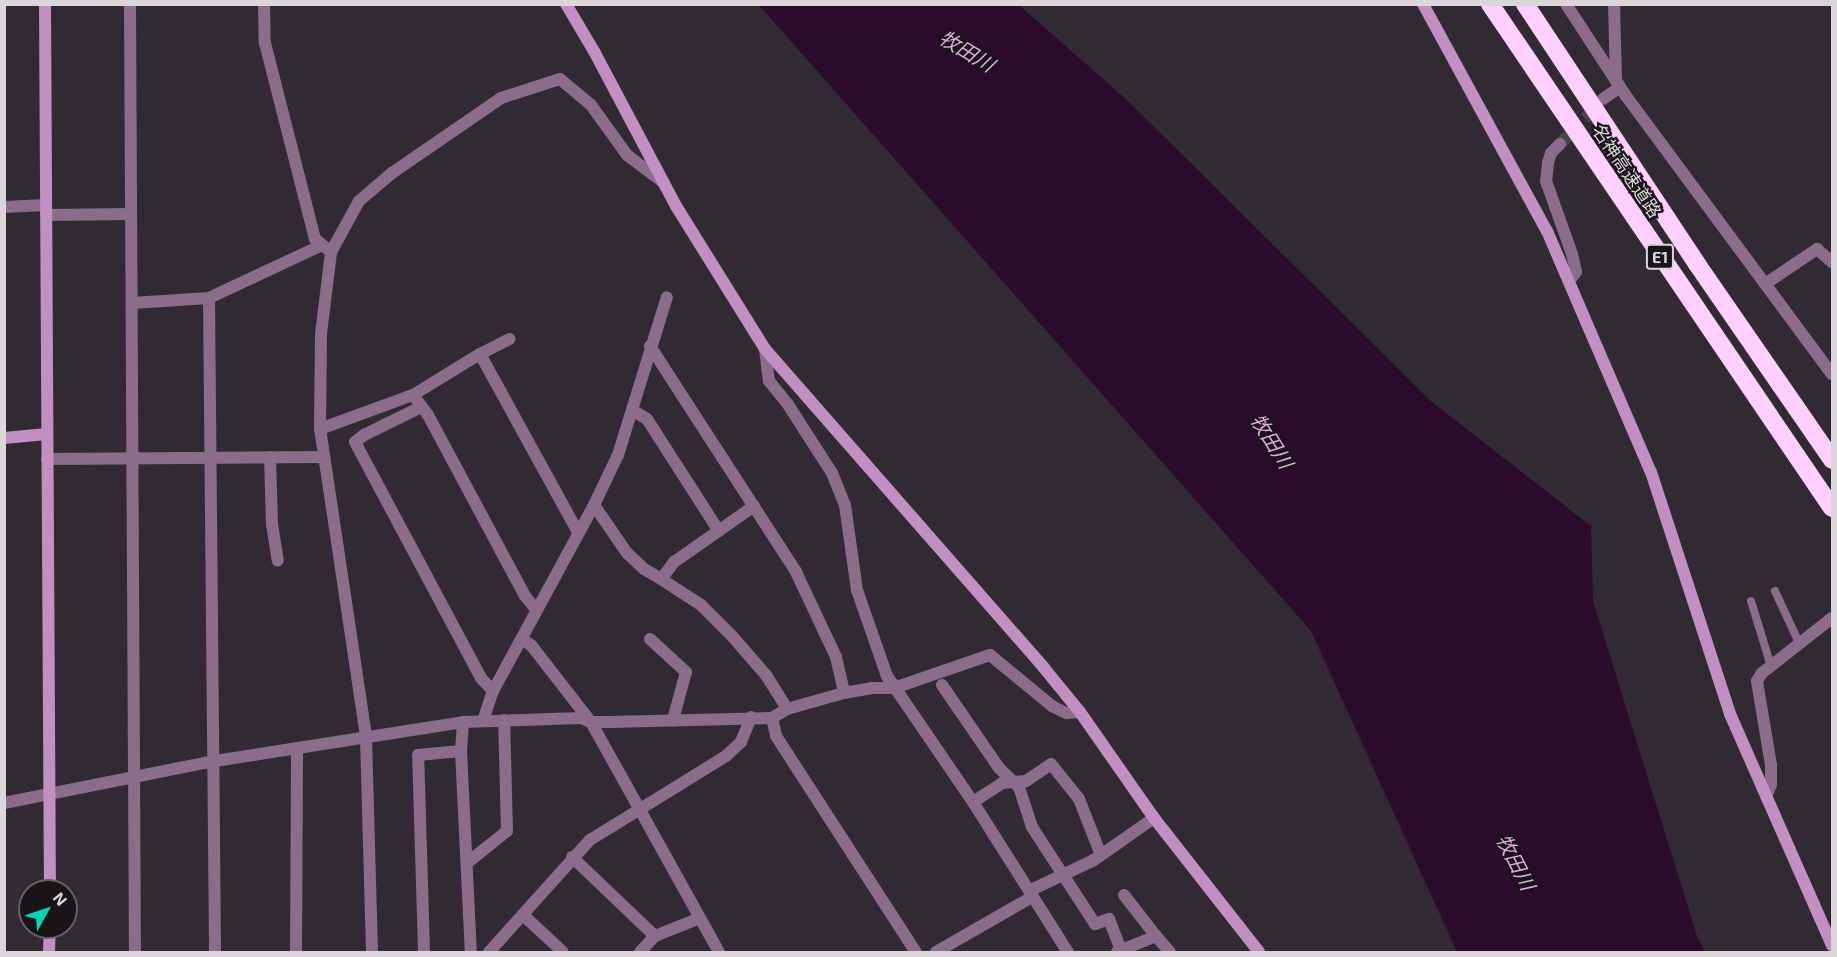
<!DOCTYPE html>
<meta charset="utf-8">
<style>
body{margin:0}
#map{position:relative;width:1837px;height:957px;overflow:hidden;background:#322a32;font-family:"Exo 2","Noto Sans JP",sans-serif}
div>[style]{position:absolute}
.water>*{inset:0;background:#2b0b2c}
.street-tunnel>*{height:12px;margin-top:-6px;transform-origin:0;background:repeating-linear-gradient(90deg,#4c444b 0 12px,transparent 0 18px)}
.lane>*{height:8px;margin:-4px;padding:0 4px;transform-origin:4px;border-radius:4px;background:#8b6c8b}
.street>*{height:12px;margin:-6px;padding:0 6px;transform-origin:6px;border-radius:6px;background:#8b6c8b}
.secondary>*{height:12px;margin:-6px;padding:0 6px;transform-origin:6px;border-radius:6px;background:#c18fc1}
.highway>*{height:18px;margin:-9px;padding:0 9px;transform-origin:9px;border-radius:9px;background:#ffcffe}
span{translate:-50% -50%;white-space:nowrap;text-align:center;line-height:1.15;-webkit-text-stroke:4.5px #181418;paint-order:stroke}
.shield-label span{padding:2px 4px;background:#181418;border:2px solid;border-radius:4px;-webkit-text-stroke-width:0}
.shield-label{font-size:16px;color:#dcd6db;font-weight:700}
.street-label{font-size:18px;color:#dcd6db}
.water-label{font-size:20px;color:#e6abe5;font-style:italic}
.frame{position:absolute;inset:0;border:6px solid #dcd6db;pointer-events:none}
.north{position:absolute;left:18px;top:879px;width:60px;height:60px;box-sizing:border-box;background:#181418;border:2px solid #666266;border-radius:50%;rotate:50deg;font-size:16px;font-weight:700;line-height:24px;text-align:center;color:#dcd6db}
.north::after{content:'';display:block;margin:auto;width:21px;height:27px;background:#09d5b5;clip-path:polygon(50% 0,100% 100%,50% 72%,0 100%)}
</style>
<div id="map">
<div class="water">
<div style="clip-path:polygon(759px 5px,1019px 5px,1127px 100px,1432px 402px,1591px 526px,1593px 601px,1697px 936px,1705px 952px,1457px 952px,1311px 631px)"></div>
</div>
<div class="street-tunnel">
<div style="left:1560px;top:144px;width:54px;rotate:-45.7deg"></div>
</div>
<div class="lane">
<div style="left:1775px;top:591px;width:57px;rotate:65.2deg"></div>
<div style="left:1751px;top:601px;width:68px;rotate:72.9deg"></div>
</div>
<div class="street">
<div style="left:130px;top:4px;width:948px;rotate:89.7deg"></div>
<div style="left:264px;top:4px;width:39px;rotate:89deg"></div>
<div style="left:265px;top:43px;width:202px;rotate:75.7deg"></div>
<div style="left:315px;top:239px;width:21px;rotate:39deg"></div>
<div style="left:1566px;top:4px;width:110px;rotate:56.9deg"></div>
<div style="left:1626px;top:96px;width:346px;rotate:53.5deg"></div>
<div style="left:1614px;top:4px;width:77px;rotate:88.5deg"></div>
<div style="left:1603px;top:99px;width:21px;rotate:-35deg"></div>
<div style="left:1560px;top:144px;width:13px;rotate:135deg"></div>
<div style="left:1551px;top:153px;width:10px;rotate:107deg"></div>
<div style="left:1548px;top:163px;width:18px;rotate:96deg"></div>
<div style="left:1546px;top:181px;width:77px;rotate:70.4deg"></div>
<div style="left:1572px;top:254px;width:18px;rotate:77deg"></div>
<div style="left:1576px;top:272px;width:11px;rotate:128deg"></div>
<div style="left:4px;top:207px;width:42px;rotate:-2.7deg"></div>
<div style="left:46px;top:215px;width:85px;rotate:-0.7deg"></div>
<div style="left:1765px;top:284px;width:63px;rotate:-33.9deg"></div>
<div style="left:1817px;top:249px;width:20px;rotate:41deg"></div>
<div style="left:209px;top:298px;width:654px;rotate:89.47deg"></div>
<div style="left:132px;top:303px;width:77px;rotate:-3.7deg"></div>
<div style="left:209px;top:298px;width:125px;rotate:-25.1deg"></div>
<div style="left:650px;top:346px;width:269px;rotate:57.1deg"></div>
<div style="left:796px;top:572px;width:94px;rotate:64.8deg"></div>
<div style="left:836px;top:657px;width:37px;rotate:77deg"></div>
<div style="left:765px;top:349px;width:32px;rotate:83deg"></div>
<div style="left:769px;top:381px;width:28px;rotate:51deg"></div>
<div style="left:787px;top:403px;width:83px;rotate:57.3deg"></div>
<div style="left:832px;top:473px;width:35px;rotate:68deg"></div>
<div style="left:845px;top:505px;width:86px;rotate:82deg"></div>
<div style="left:857px;top:590px;width:91px;rotate:70.8deg"></div>
<div style="left:887px;top:676px;width:153px;rotate:55.7deg"></div>
<div style="left:973px;top:802px;width:178px;rotate:57.7deg"></div>
<div style="left:480px;top:354px;width:203px;rotate:61.2deg"></div>
<div style="left:413px;top:395px;width:25px;rotate:53deg"></div>
<div style="left:428px;top:415px;width:205px;rotate:61.8deg"></div>
<div style="left:525px;top:596px;width:17px;rotate:50deg"></div>
<div style="left:421px;top:407px;width:64px;rotate:153.8deg"></div>
<div style="left:364px;top:435px;width:11px;rotate:142deg"></div>
<div style="left:355px;top:442px;width:268px;rotate:61.9deg"></div>
<div style="left:481px;top:678px;width:18px;rotate:47deg"></div>
<div style="left:632px;top:410px;width:17px;rotate:31deg"></div>
<div style="left:647px;top:419px;width:133px;rotate:57.3deg"></div>
<div style="left:320px;top:429px;width:99px;rotate:-20.1deg"></div>
<div style="left:413px;top:395px;width:79px;rotate:-31.5deg"></div>
<div style="left:480px;top:354px;width:33px;rotate:-27deg"></div>
<div style="left:270px;top:457px;width:67px;rotate:88.3deg"></div>
<div style="left:272px;top:524px;width:37px;rotate:81deg"></div>
<div style="left:47px;top:459px;width:275px;rotate:-0.4deg"></div>
<div style="left:594px;top:505px;width:55px;rotate:-64.4deg"></div>
<div style="left:618px;top:455px;width:165px;rotate:-72.8deg"></div>
<div style="left:754px;top:506px;width:98px;rotate:145deg"></div>
<div style="left:674px;top:562px;width:21px;rotate:127deg"></div>
<div style="left:661px;top:579px;width:48px;rotate:33deg"></div>
<div style="left:701px;top:605px;width:44px;rotate:45deg"></div>
<div style="left:732px;top:636px;width:52px;rotate:48.9deg"></div>
<div style="left:766px;top:675px;width:40px;rotate:58deg"></div>
<div style="left:522px;top:639px;width:11px;rotate:34deg"></div>
<div style="left:531px;top:645px;width:98px;rotate:52.1deg"></div>
<div style="left:591px;top:722px;width:263px;rotate:60.9deg"></div>
<div style="left:650px;top:639px;width:49px;rotate:42.5deg"></div>
<div style="left:686px;top:672px;width:50px;rotate:105.2deg"></div>
<div style="left:942px;top:685px;width:101px;rotate:55.5deg"></div>
<div style="left:999px;top:768px;width:28px;rotate:44deg"></div>
<div style="left:1019px;top:787px;width:42px;rotate:72deg"></div>
<div style="left:1032px;top:827px;width:116px;rotate:57deg"></div>
<div style="left:1095px;top:924px;width:15px;rotate:-20deg"></div>
<div style="left:1109px;top:919px;width:34px;rotate:69deg"></div>
<div style="left:772px;top:718px;width:18px;rotate:77deg"></div>
<div style="left:776px;top:736px;width:257px;rotate:57.1deg"></div>
<div style="left:483px;top:721px;width:32px;rotate:-72deg"></div>
<div style="left:493px;top:691px;width:212px;rotate:-61.5deg"></div>
<div style="left:594px;top:505px;width:58px;rotate:55.5deg"></div>
<div style="left:627px;top:553px;width:23px;rotate:43deg"></div>
<div style="left:644px;top:569px;width:20px;rotate:30deg"></div>
<div style="left:463px;top:722px;width:29px;rotate:94deg"></div>
<div style="left:461px;top:751px;width:201px;rotate:87.2deg"></div>
<div style="left:1766px;top:796px;width:12px;rotate:-66deg"></div>
<div style="left:1771px;top:785px;width:20px;rotate:-90deg"></div>
<div style="left:1771px;top:765px;width:85px;rotate:-99.5deg"></div>
<div style="left:1757px;top:681px;width:9px;rotate:-58deg"></div>
<div style="left:1762px;top:673px;width:89px;rotate:-38.2deg"></div>
<div style="left:973px;top:802px;width:35px;rotate:-33deg"></div>
<div style="left:1002px;top:783px;width:24px;rotate:-5deg"></div>
<div style="left:1026px;top:781px;width:30px;rotate:-34deg"></div>
<div style="left:1051px;top:764px;width:45px;rotate:51.3deg"></div>
<div style="left:1079px;top:799px;width:60px;rotate:68.6deg"></div>
<div style="left:4px;top:803px;width:215px;rotate:-11.3deg"></div>
<div style="left:215px;top:761px;width:251px;rotate:-8.9deg"></div>
<div style="left:463px;top:722px;width:118px;rotate:-1.9deg"></div>
<div style="left:581px;top:718px;width:11px;rotate:22deg"></div>
<div style="left:591px;top:722px;width:19px"></div>
<div style="left:610px;top:722px;width:162px;rotate:-1.4deg"></div>
<div style="left:772px;top:718px;width:17px;rotate:-31deg"></div>
<div style="left:787px;top:709px;width:59px;rotate:-15.7deg"></div>
<div style="left:844px;top:693px;width:27px;rotate:-10deg"></div>
<div style="left:871px;top:688px;width:23px"></div>
<div style="left:894px;top:688px;width:102px;rotate:-19deg"></div>
<div style="left:990px;top:655px;width:80px;rotate:39.4deg"></div>
<div style="left:1052px;top:706px;width:16px;rotate:27deg"></div>
<div style="left:1066px;top:713px;width:14px;rotate:-4deg"></div>
<div style="left:572px;top:857px;width:115px;rotate:43.6deg"></div>
<div style="left:467px;top:863px;width:51px;rotate:-38.7deg"></div>
<div style="left:507px;top:831px;width:111px;rotate:-91.5deg"></div>
<div style="left:1029px;top:891px;width:72px;rotate:-25.5deg"></div>
<div style="left:1094px;top:860px;width:73px;rotate:-35deg"></div>
<div style="left:523px;top:915px;width:54px;rotate:42.8deg"></div>
<div style="left:1156px;top:936px;width:21px;rotate:49deg"></div>
<div style="left:296px;top:952px;width:204px;rotate:-89.7deg"></div>
<div style="left:372px;top:952px;width:216px;rotate:-91.6deg"></div>
<div style="left:366px;top:736px;width:310px;rotate:-98.5deg"></div>
<div style="left:320px;top:429px;width:95px;rotate:-89.4deg"></div>
<div style="left:321px;top:334px;width:83px;rotate:-83deg"></div>
<div style="left:331px;top:252px;width:58px;rotate:-61.2deg"></div>
<div style="left:359px;top:201px;width:43px;rotate:-40.3deg"></div>
<div style="left:392px;top:173px;width:132px;rotate:-34.5deg"></div>
<div style="left:501px;top:98px;width:62px;rotate:-17.9deg"></div>
<div style="left:560px;top:79px;width:40px;rotate:40deg"></div>
<div style="left:591px;top:105px;width:62px;rotate:54.2deg"></div>
<div style="left:627px;top:155px;width:46px;rotate:37.1deg"></div>
<div style="left:424px;top:952px;width:197px;rotate:-91.7deg"></div>
<div style="left:418px;top:755px;width:43px;rotate:-5.3deg"></div>
<div style="left:489px;top:952px;width:151px;rotate:-48deg"></div>
<div style="left:590px;top:840px;width:160px;rotate:-31.7deg"></div>
<div style="left:726px;top:756px;width:21px;rotate:-43deg"></div>
<div style="left:741px;top:742px;width:27px;rotate:-68deg"></div>
<div style="left:640px;top:952px;width:22px;rotate:-47deg"></div>
<div style="left:655px;top:936px;width:48px;rotate:-21.8deg"></div>
<div style="left:936px;top:952px;width:111px;rotate:-29.8deg"></div>
<div style="left:1117px;top:952px;width:42px;rotate:-22.3deg"></div>
<div style="left:1156px;top:936px;width:52px;rotate:-128deg"></div>
</div>
<div class="secondary">
<div style="left:45px;top:4px;width:887px;rotate:89.68deg"></div>
<div style="left:566px;top:4px;width:57px;rotate:59.4deg"></div>
<div style="left:595px;top:53px;width:173px;rotate:62.1deg"></div>
<div style="left:676px;top:206px;width:168px;rotate:58.1deg"></div>
<div style="left:765px;top:349px;width:424px;rotate:48.8deg"></div>
<div style="left:1044px;top:668px;width:57px;rotate:50.7deg"></div>
<div style="left:1080px;top:712px;width:129px;rotate:55.1deg"></div>
<div style="left:1154px;top:818px;width:170px;rotate:51.9deg"></div>
<div style="left:1423px;top:4px;width:259px;rotate:61.4deg"></div>
<div style="left:1547px;top:231px;width:262px;rotate:66.7deg"></div>
<div style="left:1651px;top:472px;width:255px;rotate:71.9deg"></div>
<div style="left:1730px;top:714px;width:253px;rotate:66.2deg"></div>
<div style="left:4px;top:438px;width:43px;rotate:-5.3deg"></div>
<div style="left:49px;top:952px;width:25px;rotate:-88deg"></div>
</div>
<div class="highway">
<div style="left:1490px;top:4px;width:609px;rotate:55.84deg"></div>
<div style="left:1525px;top:4px;width:312px;rotate:56.5deg"></div>
<div style="left:1697px;top:264px;width:238px;rotate:55.4deg"></div>
</div>
<div class="shield-label">
<span style="left:1660px;top:257px">E1</span>
</div>
<div class="street-label">
<span style="left:1627px;top:171px;rotate:56deg">名神高速道路</span>
</div>
<div class="water-label">
<span style="left:967px;top:51px;rotate:31deg">牧田川</span>
<span style="left:1272px;top:441px;rotate:58deg">牧田川</span>
<span style="left:1516px;top:862px;rotate:63deg">牧田川</span>
</div>
<div class="frame"></div>
<div class="north">N</div>
</div>
